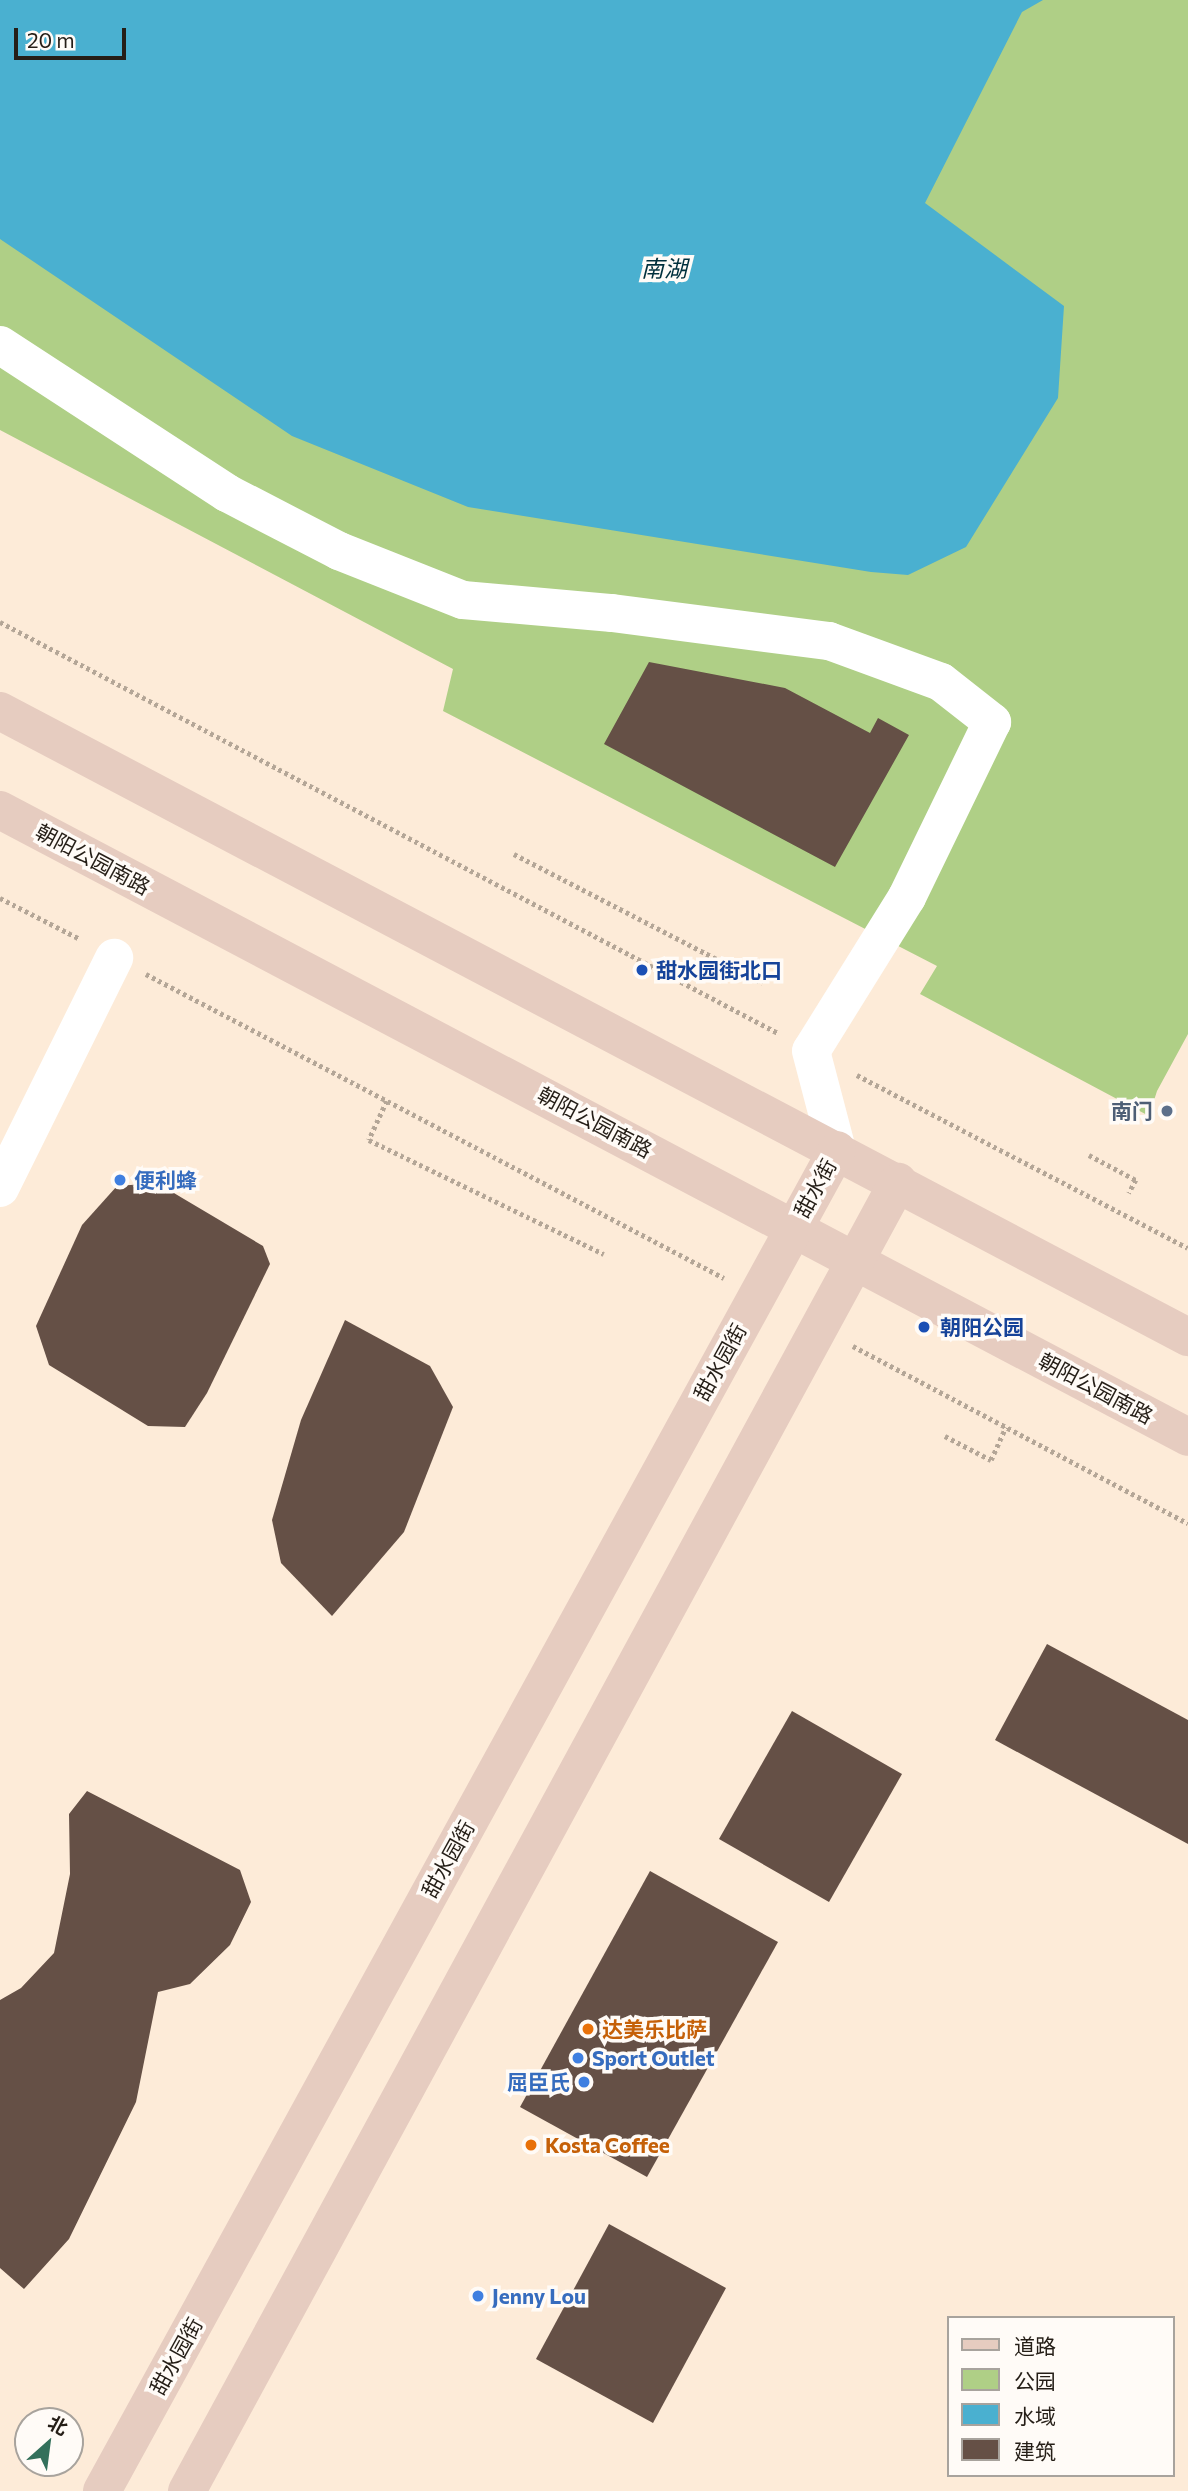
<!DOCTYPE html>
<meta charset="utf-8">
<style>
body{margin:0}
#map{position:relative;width:1188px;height:2491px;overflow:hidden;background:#fdebd8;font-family:Commissioner,"Noto Sans SC",sans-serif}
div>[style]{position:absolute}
.green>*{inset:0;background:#afcf86}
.water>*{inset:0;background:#4ab0d0}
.building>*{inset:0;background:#655046}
.path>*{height:4.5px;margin-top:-2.25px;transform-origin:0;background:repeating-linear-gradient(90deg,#b4a697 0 3.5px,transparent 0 7px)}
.minor>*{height:38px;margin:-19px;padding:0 19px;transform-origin:19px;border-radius:19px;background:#fff}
.major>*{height:38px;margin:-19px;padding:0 19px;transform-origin:19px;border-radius:19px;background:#e6ccc0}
.dots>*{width:19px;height:19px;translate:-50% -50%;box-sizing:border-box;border:4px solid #fffbf7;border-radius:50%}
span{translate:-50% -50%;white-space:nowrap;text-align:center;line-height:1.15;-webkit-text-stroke:7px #fffbf7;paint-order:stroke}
.street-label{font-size:21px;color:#251e17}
.transit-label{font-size:21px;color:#164399;font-weight:700}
.left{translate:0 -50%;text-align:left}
.service-label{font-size:21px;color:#4e5e75;font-weight:700}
.right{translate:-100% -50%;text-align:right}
.shop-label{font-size:21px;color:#366cbe;font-weight:700}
.food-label{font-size:21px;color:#c56008;font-weight:700}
.water-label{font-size:23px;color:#002f3c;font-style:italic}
.legend{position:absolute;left:947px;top:2316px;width:228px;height:161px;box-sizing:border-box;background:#fffbf7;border:2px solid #a8a39d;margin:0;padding:9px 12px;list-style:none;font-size:21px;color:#251e17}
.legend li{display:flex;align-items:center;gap:14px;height:35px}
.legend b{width:35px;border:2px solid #a8a39d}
.north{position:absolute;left:14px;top:2407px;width:70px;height:70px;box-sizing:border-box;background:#fffbf7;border:2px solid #a8a39d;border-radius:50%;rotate:28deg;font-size:19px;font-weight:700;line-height:28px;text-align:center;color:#251e17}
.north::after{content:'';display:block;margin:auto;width:24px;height:32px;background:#33705b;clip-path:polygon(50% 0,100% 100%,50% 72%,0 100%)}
.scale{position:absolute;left:14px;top:28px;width:112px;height:32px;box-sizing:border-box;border:4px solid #251e17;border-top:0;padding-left:9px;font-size:21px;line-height:24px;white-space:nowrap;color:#251e17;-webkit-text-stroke:5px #fffbf7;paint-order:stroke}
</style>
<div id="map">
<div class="green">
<div style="clip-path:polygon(0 0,1188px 0,1188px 1034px,1157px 1091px,1149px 1116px,920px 994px,937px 966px,443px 711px,453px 669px,0 430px)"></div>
</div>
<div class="water">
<div style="clip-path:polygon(0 0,1043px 0,1022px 12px,925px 203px,1064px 306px,1058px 398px,966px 547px,908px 575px,871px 572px,468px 507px,292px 436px,0 239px)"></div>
</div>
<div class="building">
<div style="clip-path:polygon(649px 662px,785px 688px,870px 733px,878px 718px,909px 735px,835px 867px,604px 744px)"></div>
<div style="clip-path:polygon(157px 1183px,263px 1246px,270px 1264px,207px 1393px,185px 1427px,148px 1426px,49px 1365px,36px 1326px,82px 1225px,117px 1186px)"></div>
<div style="clip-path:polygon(345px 1320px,430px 1366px,453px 1407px,404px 1532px,332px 1616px,281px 1563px,272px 1520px,301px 1420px)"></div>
<div style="clip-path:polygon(1047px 1644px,1188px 1720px,1188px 1844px,995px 1740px)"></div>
<div style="clip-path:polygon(792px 1711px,902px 1774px,829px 1902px,719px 1839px)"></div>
<div style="clip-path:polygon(87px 1791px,240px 1870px,251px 1902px,230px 1945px,190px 1984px,158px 1992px,136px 2102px,69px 2239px,24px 2289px,0 2268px,0 2000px,21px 1988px,54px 1953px,70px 1874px,69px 1814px)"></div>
<div style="clip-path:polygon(650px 1871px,778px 1942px,647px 2177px,520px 2107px)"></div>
<div style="clip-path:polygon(609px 2224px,726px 2288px,653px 2423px,536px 2359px)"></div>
</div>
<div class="path">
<div style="left:0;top:622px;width:880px;rotate:27.85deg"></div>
<div style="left:514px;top:854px;width:280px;rotate:27.4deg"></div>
<div style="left:0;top:898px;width:90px;rotate:27.1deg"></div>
<div style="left:146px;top:974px;width:653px;rotate:27.74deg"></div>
<div style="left:857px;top:1075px;width:373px;rotate:27.6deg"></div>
<div style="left:387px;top:1101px;width:43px;rotate:114.8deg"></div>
<div style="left:369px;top:1140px;width:261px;rotate:25.9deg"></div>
<div style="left:1089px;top:1155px;width:53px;rotate:28deg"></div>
<div style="left:1136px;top:1180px;width:15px;rotate:118deg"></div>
<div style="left:853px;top:1346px;width:379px;rotate:27.9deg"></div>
<div style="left:945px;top:1436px;width:52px;rotate:27.6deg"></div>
<div style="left:991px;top:1460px;width:36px;rotate:-66deg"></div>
</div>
<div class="minor">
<div style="left:0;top:345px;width:271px;rotate:33.1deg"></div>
<div style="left:227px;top:493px;width:126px;rotate:27.4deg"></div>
<div style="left:339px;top:551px;width:133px;rotate:21.6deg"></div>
<div style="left:463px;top:600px;width:150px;rotate:5deg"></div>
<div style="left:612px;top:613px;width:219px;rotate:7.4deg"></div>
<div style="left:829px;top:641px;width:119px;rotate:20.1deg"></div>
<div style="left:941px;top:682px;width:65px;rotate:38.1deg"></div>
<div style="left:992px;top:722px;width:195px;rotate:115.9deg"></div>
<div style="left:907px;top:897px;width:181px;rotate:121.9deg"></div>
<div style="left:811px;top:1051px;width:102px;rotate:75.3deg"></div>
<div style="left:0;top:1188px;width:257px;rotate:-63.6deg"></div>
</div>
<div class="major">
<div style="left:0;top:711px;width:1343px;rotate:27.79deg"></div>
<div style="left:0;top:810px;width:1343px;rotate:27.82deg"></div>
<div style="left:102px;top:2491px;width:1529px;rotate:-61.27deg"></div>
<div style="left:187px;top:2491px;width:1490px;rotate:-61.49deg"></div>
</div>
<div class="dots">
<div style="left:642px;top:970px;background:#1a4fb4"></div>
<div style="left:1167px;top:1111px;background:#5c6f8a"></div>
<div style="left:120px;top:1180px;background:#3f7fe0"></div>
<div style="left:924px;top:1327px;background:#1a4fb4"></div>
<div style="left:588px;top:2029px;background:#e8710a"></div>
<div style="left:578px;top:2058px;background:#3f7fe0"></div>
<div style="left:584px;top:2082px;background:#3f7fe0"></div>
<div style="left:531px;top:2145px;background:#e8710a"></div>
<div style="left:478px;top:2296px;background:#3f7fe0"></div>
</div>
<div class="street-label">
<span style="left:93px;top:859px;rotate:28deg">朝阳公园南路</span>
<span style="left:595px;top:1122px;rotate:28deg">朝阳公园南路</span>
<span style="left:815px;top:1188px;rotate:-61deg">甜水街</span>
<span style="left:720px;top:1362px;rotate:-61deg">甜水园街</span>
<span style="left:1096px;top:1388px;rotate:28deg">朝阳公园南路</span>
<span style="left:448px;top:1859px;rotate:-61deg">甜水园街</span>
<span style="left:176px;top:2356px;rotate:-61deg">甜水园街</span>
</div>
<div class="transit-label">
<span class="left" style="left:656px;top:970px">甜水园街北口</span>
<span class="left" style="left:940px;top:1327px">朝阳公园</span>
</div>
<div class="service-label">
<span class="right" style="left:1153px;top:1111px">南门</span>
</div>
<div class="shop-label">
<span class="left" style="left:134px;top:1180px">便利蜂</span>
<span class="left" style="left:592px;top:2058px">Sport Outlet</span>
<span class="right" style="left:570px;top:2082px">屈臣氏</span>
<span class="left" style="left:492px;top:2296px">Jenny Lou</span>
</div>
<div class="food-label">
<span class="left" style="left:602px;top:2029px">达美乐比萨</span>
<span class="left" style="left:545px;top:2145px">Kosta Coffee</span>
</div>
<div class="water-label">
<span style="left:664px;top:268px">南湖</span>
</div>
<ul class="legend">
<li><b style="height:9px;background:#e6ccc0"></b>道路</li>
<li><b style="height:19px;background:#afcf86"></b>公园</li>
<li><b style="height:19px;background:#4ab0d0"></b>水域</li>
<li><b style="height:19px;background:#655046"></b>建筑</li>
</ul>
<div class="north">北</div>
<div class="scale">20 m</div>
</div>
